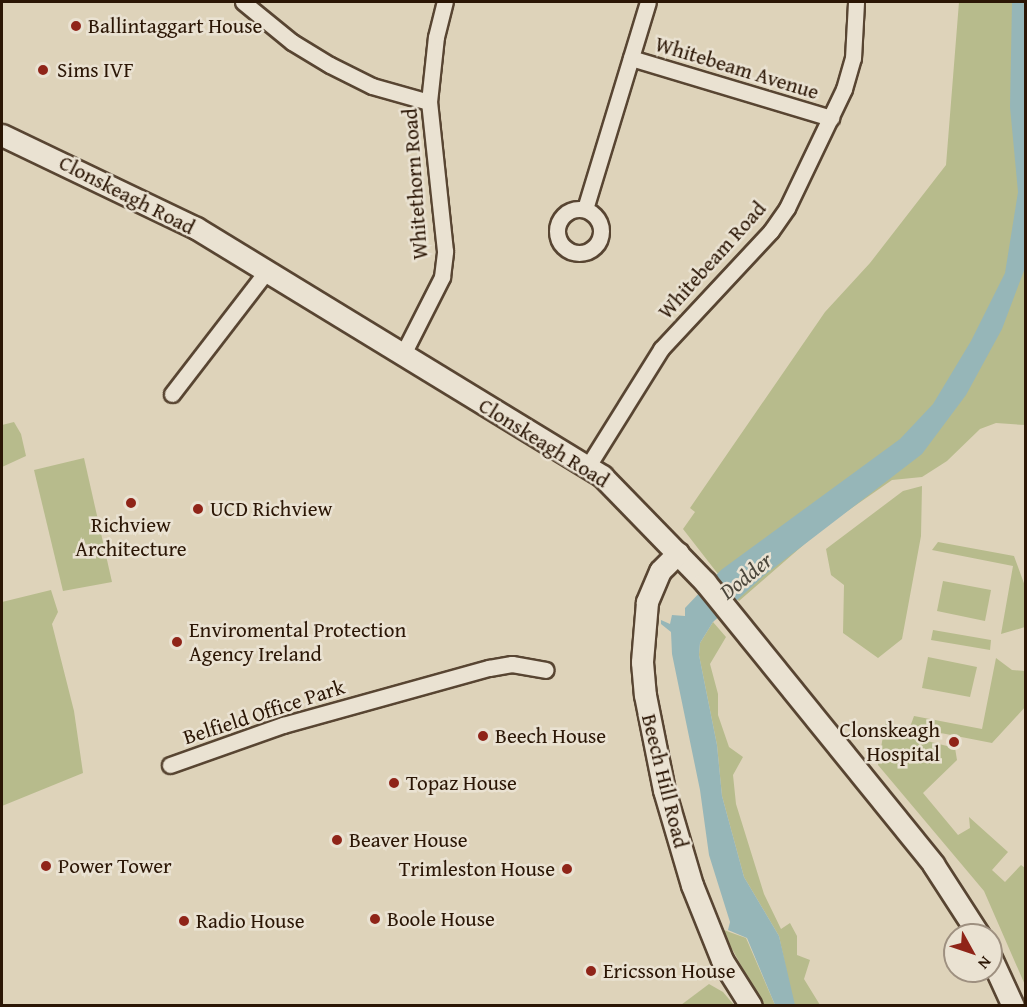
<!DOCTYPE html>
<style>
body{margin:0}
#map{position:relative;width:1027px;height:1007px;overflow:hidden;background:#ded3ba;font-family:"Gentium Book Plus",serif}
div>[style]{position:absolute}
.green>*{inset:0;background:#b7bb8c}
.water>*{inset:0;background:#96b6b8}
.roads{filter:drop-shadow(2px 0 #584532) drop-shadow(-2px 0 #584532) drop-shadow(0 2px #584532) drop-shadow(0 -2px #584532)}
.street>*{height:15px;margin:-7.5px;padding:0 7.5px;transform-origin:7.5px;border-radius:7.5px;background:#eae2d2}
.street>.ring{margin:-7.5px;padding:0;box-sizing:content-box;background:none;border:15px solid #eae2d2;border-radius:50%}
.secondary>*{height:21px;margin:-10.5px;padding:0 10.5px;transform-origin:10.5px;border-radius:10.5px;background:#eae2d2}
.dots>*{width:16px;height:16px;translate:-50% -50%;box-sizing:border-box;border:3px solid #eae2d2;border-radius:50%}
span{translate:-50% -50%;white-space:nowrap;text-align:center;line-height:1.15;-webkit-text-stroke:5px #eae2d2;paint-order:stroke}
.poi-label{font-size:21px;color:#2b1605}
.left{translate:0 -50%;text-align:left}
.right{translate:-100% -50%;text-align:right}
.street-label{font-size:21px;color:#2b1605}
.water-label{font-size:22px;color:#4b463b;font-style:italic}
.frame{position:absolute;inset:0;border:3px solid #2b1605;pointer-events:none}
.north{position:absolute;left:943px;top:923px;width:60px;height:60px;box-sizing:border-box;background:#eae2d2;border:2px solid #9e9080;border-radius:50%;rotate:130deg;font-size:16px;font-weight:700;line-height:24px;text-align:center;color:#2b1605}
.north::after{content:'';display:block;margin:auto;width:21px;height:27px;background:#8f2418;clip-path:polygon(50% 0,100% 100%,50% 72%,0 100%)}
</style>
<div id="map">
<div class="green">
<div style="clip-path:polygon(959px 2px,1025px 2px,1025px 425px,996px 423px,980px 429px,947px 461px,922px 477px,892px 480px,823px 528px,739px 601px,683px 529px,695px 512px,690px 508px,825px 312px,870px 263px,946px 165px)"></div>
<div style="clip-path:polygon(14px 422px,21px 434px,26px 456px,2px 467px,2px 425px)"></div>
<div style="clip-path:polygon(84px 458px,112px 582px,63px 591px,34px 470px)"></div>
<div style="clip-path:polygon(922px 486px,921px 536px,902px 639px,878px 658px,843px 633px,844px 585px,831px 575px,826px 549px,903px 491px)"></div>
<div style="clip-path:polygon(938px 542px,1014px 556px,1025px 586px,1025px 627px,1001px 634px,1013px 566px,932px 550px)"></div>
<div style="clip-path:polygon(943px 581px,991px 590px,985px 621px,937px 611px)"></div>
<div style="clip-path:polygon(51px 590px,58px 612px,52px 624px,74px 711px,83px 773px,2px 806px,2px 602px)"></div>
<div style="clip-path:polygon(713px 622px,726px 637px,710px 664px,718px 694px,718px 715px,729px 747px,743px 757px,733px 775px,736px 804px,764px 894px,781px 929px,790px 923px,797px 936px,797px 955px,810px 960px,804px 979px,820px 1005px,795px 1005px,793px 1002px,779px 936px,744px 877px,722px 796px,717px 745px,699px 655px,700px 643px)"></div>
<div style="clip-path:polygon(933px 630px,991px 640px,990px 650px,931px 640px)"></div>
<div style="clip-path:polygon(928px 657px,977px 667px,970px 697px,922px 688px)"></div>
<div style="clip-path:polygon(996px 658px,1012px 670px,1025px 671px,1026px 706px,992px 743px,910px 727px,914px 716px,982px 729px)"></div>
<div style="clip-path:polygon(886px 719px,911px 737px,955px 748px,957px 760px,923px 793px,958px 835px,970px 828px,969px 817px,1008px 852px,992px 870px,1005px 882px,1021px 865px,1025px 868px,1025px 985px,984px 891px,878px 765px)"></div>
<div style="clip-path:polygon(721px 929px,746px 938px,775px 1005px,763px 1005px)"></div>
<div style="clip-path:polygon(709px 984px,723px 992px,734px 1005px,681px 1005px)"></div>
</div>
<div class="water">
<div style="clip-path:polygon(1012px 2px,1025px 2px,1025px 268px,1002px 329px,966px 395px,922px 454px,766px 574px,713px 622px,700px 643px,699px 655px,717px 745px,722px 796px,744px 877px,779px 936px,795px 1005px,775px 1005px,747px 938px,728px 930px,730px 922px,709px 855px,700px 790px,672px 654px,671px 632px,661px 624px,661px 620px,670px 624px,672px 615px,685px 616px,685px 608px,721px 570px,900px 439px,933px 404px,971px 341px,1005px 273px,1018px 192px,1010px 107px)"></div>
</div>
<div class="roads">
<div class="street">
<div style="left:243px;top:2px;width:63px;rotate:39.2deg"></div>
<div style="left:292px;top:42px;width:44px;rotate:31.2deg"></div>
<div style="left:330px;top:65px;width:47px;rotate:26.6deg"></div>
<div style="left:372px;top:86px;width:59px;rotate:15.7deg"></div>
<div style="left:631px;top:58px;width:209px;rotate:16.7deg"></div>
<div class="ring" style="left:557px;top:209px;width:29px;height:29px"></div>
<div style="left:585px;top:209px;width:216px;rotate:-73.1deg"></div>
<div style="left:402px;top:356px;width:89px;rotate:-63.1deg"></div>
<div style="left:442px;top:277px;width:26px;rotate:-83deg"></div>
<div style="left:445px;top:251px;width:150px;rotate:-96.1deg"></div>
<div style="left:429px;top:102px;width:65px;rotate:-83.9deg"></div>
<div style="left:436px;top:37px;width:36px;rotate:-76deg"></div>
<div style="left:172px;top:394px;width:154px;rotate:-52.4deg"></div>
<div style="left:588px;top:466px;width:138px;rotate:-58deg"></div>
<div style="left:661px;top:349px;width:161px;rotate:-47deg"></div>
<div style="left:771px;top:231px;width:28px;rotate:-55deg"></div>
<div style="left:787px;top:208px;width:132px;rotate:-64.4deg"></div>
<div style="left:844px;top:89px;width:32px;rotate:-74deg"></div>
<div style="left:853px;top:58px;width:56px;rotate:-86.9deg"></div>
<div style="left:170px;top:765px;width:120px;rotate:-19.5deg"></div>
<div style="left:283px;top:725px;width:214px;rotate:-15.5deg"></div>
<div style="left:489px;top:668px;width:23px;rotate:-10deg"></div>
<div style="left:512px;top:664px;width:34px;rotate:10deg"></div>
</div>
<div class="secondary">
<div style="left:2px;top:135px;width:215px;rotate:25.6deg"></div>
<div style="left:196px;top:228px;width:476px;rotate:31.4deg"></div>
<div style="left:602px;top:476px;width:148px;rotate:45.8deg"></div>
<div style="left:705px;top:582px;width:363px;rotate:51deg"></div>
<div style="left:933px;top:864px;width:85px;rotate:57.1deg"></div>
<div style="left:678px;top:553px;width:25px;rotate:135deg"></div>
<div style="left:660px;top:571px;width:34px;rotate:113deg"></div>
<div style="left:647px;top:602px;width:60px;rotate:94.8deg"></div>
<div style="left:642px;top:662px;width:33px;rotate:85deg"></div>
<div style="left:645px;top:695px;width:97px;rotate:78.7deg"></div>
<div style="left:664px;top:790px;width:99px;rotate:73.6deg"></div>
<div style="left:692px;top:885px;width:81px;rotate:68.2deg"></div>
<div style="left:722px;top:960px;width:54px;rotate:57.8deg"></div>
<div style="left:991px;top:958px;width:53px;rotate:65.4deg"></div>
</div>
</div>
<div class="dots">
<div style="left:76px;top:26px;background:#8f2418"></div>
<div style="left:43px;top:70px;background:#8f2418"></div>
<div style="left:131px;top:503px;background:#8f2418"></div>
<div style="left:198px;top:509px;background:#8f2418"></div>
<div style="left:177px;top:642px;background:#8f2418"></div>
<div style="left:483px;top:736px;background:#8f2418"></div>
<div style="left:954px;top:742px;background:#8f2418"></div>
<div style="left:394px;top:783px;background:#8f2418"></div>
<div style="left:337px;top:840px;background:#8f2418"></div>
<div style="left:46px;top:866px;background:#8f2418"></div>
<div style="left:567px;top:869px;background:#8f2418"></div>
<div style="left:375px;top:919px;background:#8f2418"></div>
<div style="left:184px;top:921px;background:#8f2418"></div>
<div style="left:591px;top:971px;background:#8f2418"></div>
</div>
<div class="poi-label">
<span class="left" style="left:88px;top:26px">Ballintaggart House</span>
<span class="left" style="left:57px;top:70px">Sims IVF</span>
<span class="left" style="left:210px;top:509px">UCD Richview</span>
<span style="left:131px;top:537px">Richview<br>Architecture</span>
<span class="left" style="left:189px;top:642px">Enviromental Protection<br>Agency Ireland</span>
<span class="right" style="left:940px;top:742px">Clonskeagh<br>Hospital</span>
<span class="left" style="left:495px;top:736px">Beech House</span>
<span class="left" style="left:406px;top:783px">Topaz House</span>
<span class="left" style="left:349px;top:840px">Beaver House</span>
<span class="left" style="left:58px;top:866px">Power Tower</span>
<span class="right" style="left:555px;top:869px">Trimleston House</span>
<span class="left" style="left:387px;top:919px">Boole House</span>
<span class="left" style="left:196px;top:921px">Radio House</span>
<span class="left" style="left:603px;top:971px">Ericsson House</span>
</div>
<div class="street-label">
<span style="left:737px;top:68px;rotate:17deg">Whitebeam Avenue</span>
<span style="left:415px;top:184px;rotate:-94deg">Whitethorn Road</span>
<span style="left:127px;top:195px;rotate:27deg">Clonskeagh Road</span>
<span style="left:712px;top:260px;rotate:-48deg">Whitebeam Road</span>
<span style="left:544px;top:443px;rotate:32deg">Clonskeagh Road</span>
<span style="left:264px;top:712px;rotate:-18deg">Belfield Office Park</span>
<span style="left:665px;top:781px;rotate:76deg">Beech Hill Road</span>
</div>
<div class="water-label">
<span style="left:746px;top:576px;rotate:-39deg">Dodder</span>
</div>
<div class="frame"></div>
<div class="north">N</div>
</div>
